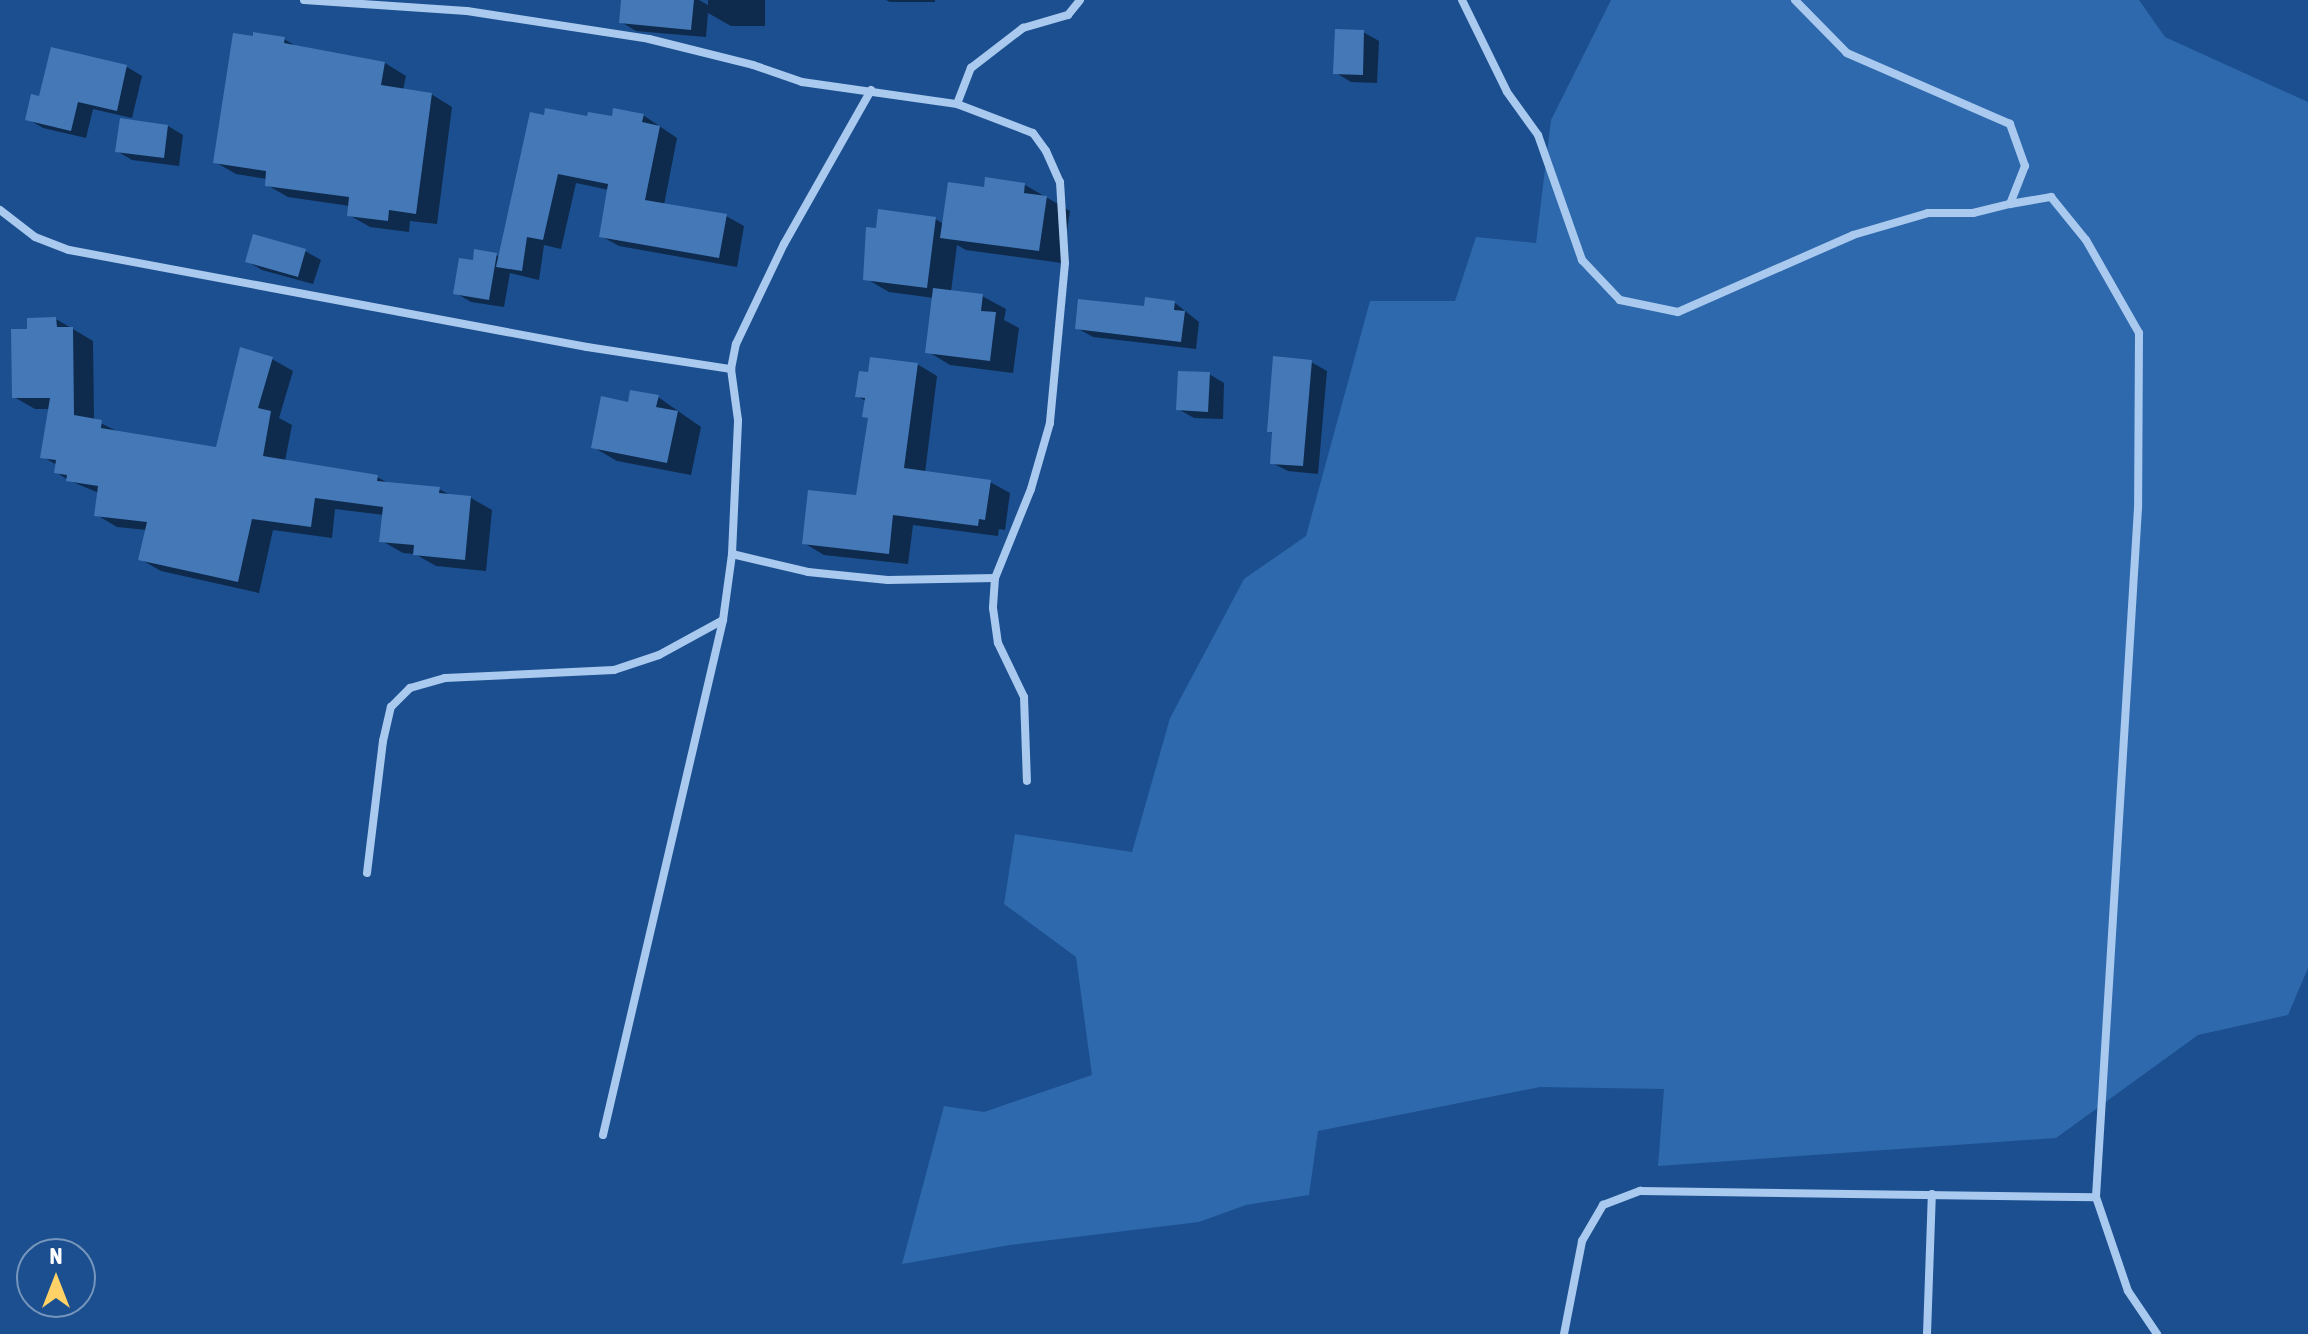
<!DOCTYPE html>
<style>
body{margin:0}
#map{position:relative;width:2308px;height:1334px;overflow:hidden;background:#1b4f8f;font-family:"Asap Condensed",sans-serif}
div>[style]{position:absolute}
.green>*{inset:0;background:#2e69ad}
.shadow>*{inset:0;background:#0007}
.building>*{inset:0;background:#4478b7}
.street>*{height:8px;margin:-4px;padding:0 4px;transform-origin:4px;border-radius:4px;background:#a9c9ee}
span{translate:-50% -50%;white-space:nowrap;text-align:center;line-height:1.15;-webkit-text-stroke:8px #1b4f8f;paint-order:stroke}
.north{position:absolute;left:16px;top:1238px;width:80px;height:80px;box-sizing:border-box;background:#1b4f8f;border:2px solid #7695bc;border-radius:50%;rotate:0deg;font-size:22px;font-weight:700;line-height:32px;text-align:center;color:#fff}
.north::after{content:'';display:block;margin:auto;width:28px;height:36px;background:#ffd166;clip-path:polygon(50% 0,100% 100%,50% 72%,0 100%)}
</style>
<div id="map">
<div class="green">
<div style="clip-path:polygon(1611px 0,2139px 0,2165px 37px,2308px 102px,2308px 968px,2288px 1015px,2198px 1035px,2056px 1138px,1658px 1166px,1664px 1089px,1540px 1087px,1318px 1131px,1309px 1195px,1246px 1205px,1199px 1222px,1010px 1245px,902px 1264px,944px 1106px,984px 1112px,1092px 1075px,1076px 957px,1004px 904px,1015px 834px,1132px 852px,1170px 718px,1244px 579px,1306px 536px,1370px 301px,1455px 301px,1476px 237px,1536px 243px,1551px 120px)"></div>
</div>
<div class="shadow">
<div style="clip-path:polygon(623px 0,699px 0,708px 5px,708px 0,765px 0,765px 26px,731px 26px,708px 13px,706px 37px,636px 31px,621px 22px)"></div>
<div style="clip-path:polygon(886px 0,935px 0,935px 2px,890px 2px)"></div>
<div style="clip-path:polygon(1363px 32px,1379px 41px,1377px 83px,1351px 82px,1336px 73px)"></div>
<div style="clip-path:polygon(284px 39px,299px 48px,385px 63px,406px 76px,403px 90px,431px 94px,452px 107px,437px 224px,410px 221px,409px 232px,370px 227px,349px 215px,350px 206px,288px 197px,267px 185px,267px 179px,236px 174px,215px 162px)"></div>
<div style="clip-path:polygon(127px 67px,142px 76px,132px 118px,93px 109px,86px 138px,43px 128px,28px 119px,40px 99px)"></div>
<div style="clip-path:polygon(643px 115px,677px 138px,664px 205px,726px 216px,744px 226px,737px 267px,619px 246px,601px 236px,609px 190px,576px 183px,561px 249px,544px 245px,539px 280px,510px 273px,504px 307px,471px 302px,456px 293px,475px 262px,496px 255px,500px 257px,588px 118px)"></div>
<div style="clip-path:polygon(168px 126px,183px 135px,179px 166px,132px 160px,117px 151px)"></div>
<div style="clip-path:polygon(987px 180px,1025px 185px,1070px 211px,1062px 263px,966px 250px,957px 245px,951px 292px,982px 296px,1006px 309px,1004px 320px,1019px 328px,1013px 373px,950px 365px,927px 351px,934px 298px,889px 292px,865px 278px,878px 230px,935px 219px,944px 224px,985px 189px)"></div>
<div style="clip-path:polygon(305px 251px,321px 260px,313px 284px,262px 270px,247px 261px)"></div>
<div style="clip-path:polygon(1175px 303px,1199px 322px,1196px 349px,1093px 337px,1077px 328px)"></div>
<div style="clip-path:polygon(56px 319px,93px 341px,94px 420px,121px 433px,217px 450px,272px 359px,293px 371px,279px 418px,292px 425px,285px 461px,377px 477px,390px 484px,439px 489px,452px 496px,471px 498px,492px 510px,486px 571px,436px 566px,415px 554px,403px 553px,382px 541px,384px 515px,335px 509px,332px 538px,273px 530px,259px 593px,161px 571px,140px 559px,147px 530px,117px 527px,97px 515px,99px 493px,68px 480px,56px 472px,57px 465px,43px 457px,50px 409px,35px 409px,14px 397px,29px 331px)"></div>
<div style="clip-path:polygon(1311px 362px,1327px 371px,1318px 474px,1288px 471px,1272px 463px,1274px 434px,1269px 431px)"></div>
<div style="clip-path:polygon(917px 364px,937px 376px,925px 473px,990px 482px,1010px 493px,1005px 530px,999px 529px,998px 536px,913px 525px,908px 564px,824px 555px,804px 543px,858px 498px,870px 419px,866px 401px,857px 396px,870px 374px)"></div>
<div style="clip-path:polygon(1209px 374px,1224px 383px,1223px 419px,1194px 418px,1178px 409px)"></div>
<div style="clip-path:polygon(658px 397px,701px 427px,691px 475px,617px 461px,593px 447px,630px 404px)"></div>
</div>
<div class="building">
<div style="clip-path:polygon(621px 0,694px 0,691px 30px,619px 23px)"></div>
<div style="clip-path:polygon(1335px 29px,1364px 30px,1363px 75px,1333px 74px)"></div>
<div style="clip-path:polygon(253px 32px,285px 37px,284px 43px,385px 62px,381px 85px,432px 93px,416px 214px,389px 210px,388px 221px,347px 216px,349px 197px,265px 186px,266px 171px,213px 163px,233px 33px,253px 36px)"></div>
<div style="clip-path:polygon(51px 47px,127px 65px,117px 111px,78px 102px,71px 131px,25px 120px,31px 94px,39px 96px)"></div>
<div style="clip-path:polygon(545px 108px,587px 116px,588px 112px,612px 116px,613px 108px,644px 114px,642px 122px,660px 126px,645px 200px,727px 214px,719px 258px,599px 237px,608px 184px,558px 174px,543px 240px,527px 237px,522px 271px,496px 267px,530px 112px,544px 115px)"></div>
<div style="clip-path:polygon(120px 118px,168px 125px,164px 158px,115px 152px)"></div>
<div style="clip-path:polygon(985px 177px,1025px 183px,1024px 193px,1047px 196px,1039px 251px,940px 238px,948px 182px,984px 187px)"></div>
<div style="clip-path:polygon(878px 209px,936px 217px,927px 288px,863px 280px,866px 227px,876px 228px)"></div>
<div style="clip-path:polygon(253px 234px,306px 249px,298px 277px,245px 262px)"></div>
<div style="clip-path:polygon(474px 249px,497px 253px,489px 300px,453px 294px,459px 258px,473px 260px)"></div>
<div style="clip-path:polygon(933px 288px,983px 294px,981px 311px,996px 312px,990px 361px,925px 353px)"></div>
<div style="clip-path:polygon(1145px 297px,1175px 301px,1174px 310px,1185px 311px,1181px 342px,1075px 329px,1078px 299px,1144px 306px)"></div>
<div style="clip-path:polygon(56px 317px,57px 327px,73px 327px,74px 415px,102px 420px,101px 428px,216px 447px,240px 347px,273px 357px,258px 408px,271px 411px,263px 456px,378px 475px,377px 481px,440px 487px,439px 493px,471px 496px,465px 560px,413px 555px,414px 545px,379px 542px,383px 507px,315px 498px,311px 527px,252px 519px,238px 582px,138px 560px,147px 522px,94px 516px,98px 486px,66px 481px,67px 475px,54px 473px,56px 460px,40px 458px,50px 398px,12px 398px,11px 329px,27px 329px,27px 318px)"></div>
<div style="clip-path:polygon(1273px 356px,1312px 360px,1303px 466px,1270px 464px,1272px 432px,1267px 432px)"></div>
<div style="clip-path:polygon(870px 357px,918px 363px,904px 468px,991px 480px,985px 520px,979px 519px,978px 526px,893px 515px,889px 554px,802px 544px,808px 490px,856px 495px,868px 418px,862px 417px,865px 398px,855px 397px,859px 371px,868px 372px)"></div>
<div style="clip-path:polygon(1178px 371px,1210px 372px,1208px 412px,1176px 410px)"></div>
<div style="clip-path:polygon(630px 390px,659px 395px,656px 407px,678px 411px,667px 463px,591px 448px,601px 396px,628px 402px)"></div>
</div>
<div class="street">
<div style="left:304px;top:0;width:163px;rotate:3.9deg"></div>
<div style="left:467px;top:11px;width:184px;rotate:8.7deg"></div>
<div style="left:649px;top:39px;width:107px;rotate:14deg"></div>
<div style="left:753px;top:65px;width:52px;rotate:19.1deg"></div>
<div style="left:802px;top:82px;width:157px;rotate:8.1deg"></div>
<div style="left:957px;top:104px;width:81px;rotate:20.9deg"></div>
<div style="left:1033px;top:133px;width:22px;rotate:54deg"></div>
<div style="left:1046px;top:151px;width:34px;rotate:66deg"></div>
<div style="left:1060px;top:182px;width:81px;rotate:86.5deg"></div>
<div style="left:1065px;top:263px;width:161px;rotate:95.4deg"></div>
<div style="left:1050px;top:423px;width:69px;rotate:106.1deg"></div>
<div style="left:1031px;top:489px;width:96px;rotate:112deg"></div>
<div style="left:995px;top:578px;width:30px;rotate:94deg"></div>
<div style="left:993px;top:608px;width:35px;rotate:82deg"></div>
<div style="left:998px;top:643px;width:60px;rotate:64.3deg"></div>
<div style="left:1024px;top:697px;width:84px;rotate:88deg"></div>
<div style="left:1462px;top:0;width:102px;rotate:63.9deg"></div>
<div style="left:1507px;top:92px;width:53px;rotate:54.2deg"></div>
<div style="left:1538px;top:135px;width:133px;rotate:70.6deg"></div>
<div style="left:1582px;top:260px;width:55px;rotate:46.5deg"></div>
<div style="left:1620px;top:300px;width:59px;rotate:11.7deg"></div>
<div style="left:1678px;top:312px;width:191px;rotate:-23.7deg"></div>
<div style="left:1853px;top:235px;width:78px;rotate:-16.3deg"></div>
<div style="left:1928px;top:213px;width:45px"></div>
<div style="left:1973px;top:213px;width:38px;rotate:-14deg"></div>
<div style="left:2010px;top:204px;width:41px;rotate:-68.5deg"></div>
<div style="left:2025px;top:166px;width:45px;rotate:-109.7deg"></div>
<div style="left:2010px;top:124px;width:178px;rotate:-156.5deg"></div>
<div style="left:1847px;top:53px;width:74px;rotate:-134.5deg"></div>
<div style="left:957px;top:104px;width:39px;rotate:-69deg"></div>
<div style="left:971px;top:68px;width:66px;rotate:-37.6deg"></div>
<div style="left:1023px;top:28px;width:47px;rotate:-16.1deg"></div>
<div style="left:1068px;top:15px;width:19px;rotate:-51deg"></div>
<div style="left:2010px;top:204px;width:42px;rotate:-9.7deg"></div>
<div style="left:2051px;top:197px;width:55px;rotate:50.9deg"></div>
<div style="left:2086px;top:240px;width:107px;rotate:60.3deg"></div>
<div style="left:2139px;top:333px;width:175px;rotate:90.3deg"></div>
<div style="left:2138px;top:508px;width:690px;rotate:93.49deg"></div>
<div style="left:2096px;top:1197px;width:99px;rotate:71.2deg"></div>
<div style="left:2128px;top:1291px;width:52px;rotate:56deg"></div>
<div style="left:0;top:210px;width:44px;rotate:37.6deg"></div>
<div style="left:35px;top:237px;width:36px;rotate:21deg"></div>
<div style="left:69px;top:250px;width:527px;rotate:10.61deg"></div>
<div style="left:587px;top:347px;width:146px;rotate:8.7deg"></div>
<div style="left:732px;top:554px;width:134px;rotate:-87.4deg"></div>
<div style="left:738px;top:420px;width:51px;rotate:-97.8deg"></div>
<div style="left:731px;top:369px;width:25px;rotate:-79deg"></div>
<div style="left:736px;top:344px;width:111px;rotate:-64.4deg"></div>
<div style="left:784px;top:244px;width:177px;rotate:-60.5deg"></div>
<div style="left:367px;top:873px;width:133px;rotate:-83.1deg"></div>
<div style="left:383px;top:741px;width:35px;rotate:-77deg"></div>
<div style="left:391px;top:707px;width:27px;rotate:-45deg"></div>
<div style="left:410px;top:688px;width:36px;rotate:-16deg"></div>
<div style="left:445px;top:678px;width:169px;rotate:-2.7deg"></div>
<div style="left:614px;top:670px;width:47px;rotate:-18.4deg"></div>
<div style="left:659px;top:655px;width:73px;rotate:-28.7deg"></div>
<div style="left:723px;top:620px;width:67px;rotate:-82.2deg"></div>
<div style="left:732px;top:554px;width:78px;rotate:13.3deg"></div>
<div style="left:808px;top:572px;width:80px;rotate:5.7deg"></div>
<div style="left:888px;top:580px;width:107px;rotate:-1.1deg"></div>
<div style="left:603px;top:1135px;width:529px;rotate:-76.88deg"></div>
<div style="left:1564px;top:1334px;width:95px;rotate:-79deg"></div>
<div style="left:1582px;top:1241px;width:42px;rotate:-59.7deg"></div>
<div style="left:1603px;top:1205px;width:40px;rotate:-21deg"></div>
<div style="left:1640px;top:1191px;width:456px;rotate:0.8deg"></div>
<div style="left:1927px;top:1334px;width:140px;rotate:-88deg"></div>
</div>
<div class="north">N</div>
</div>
